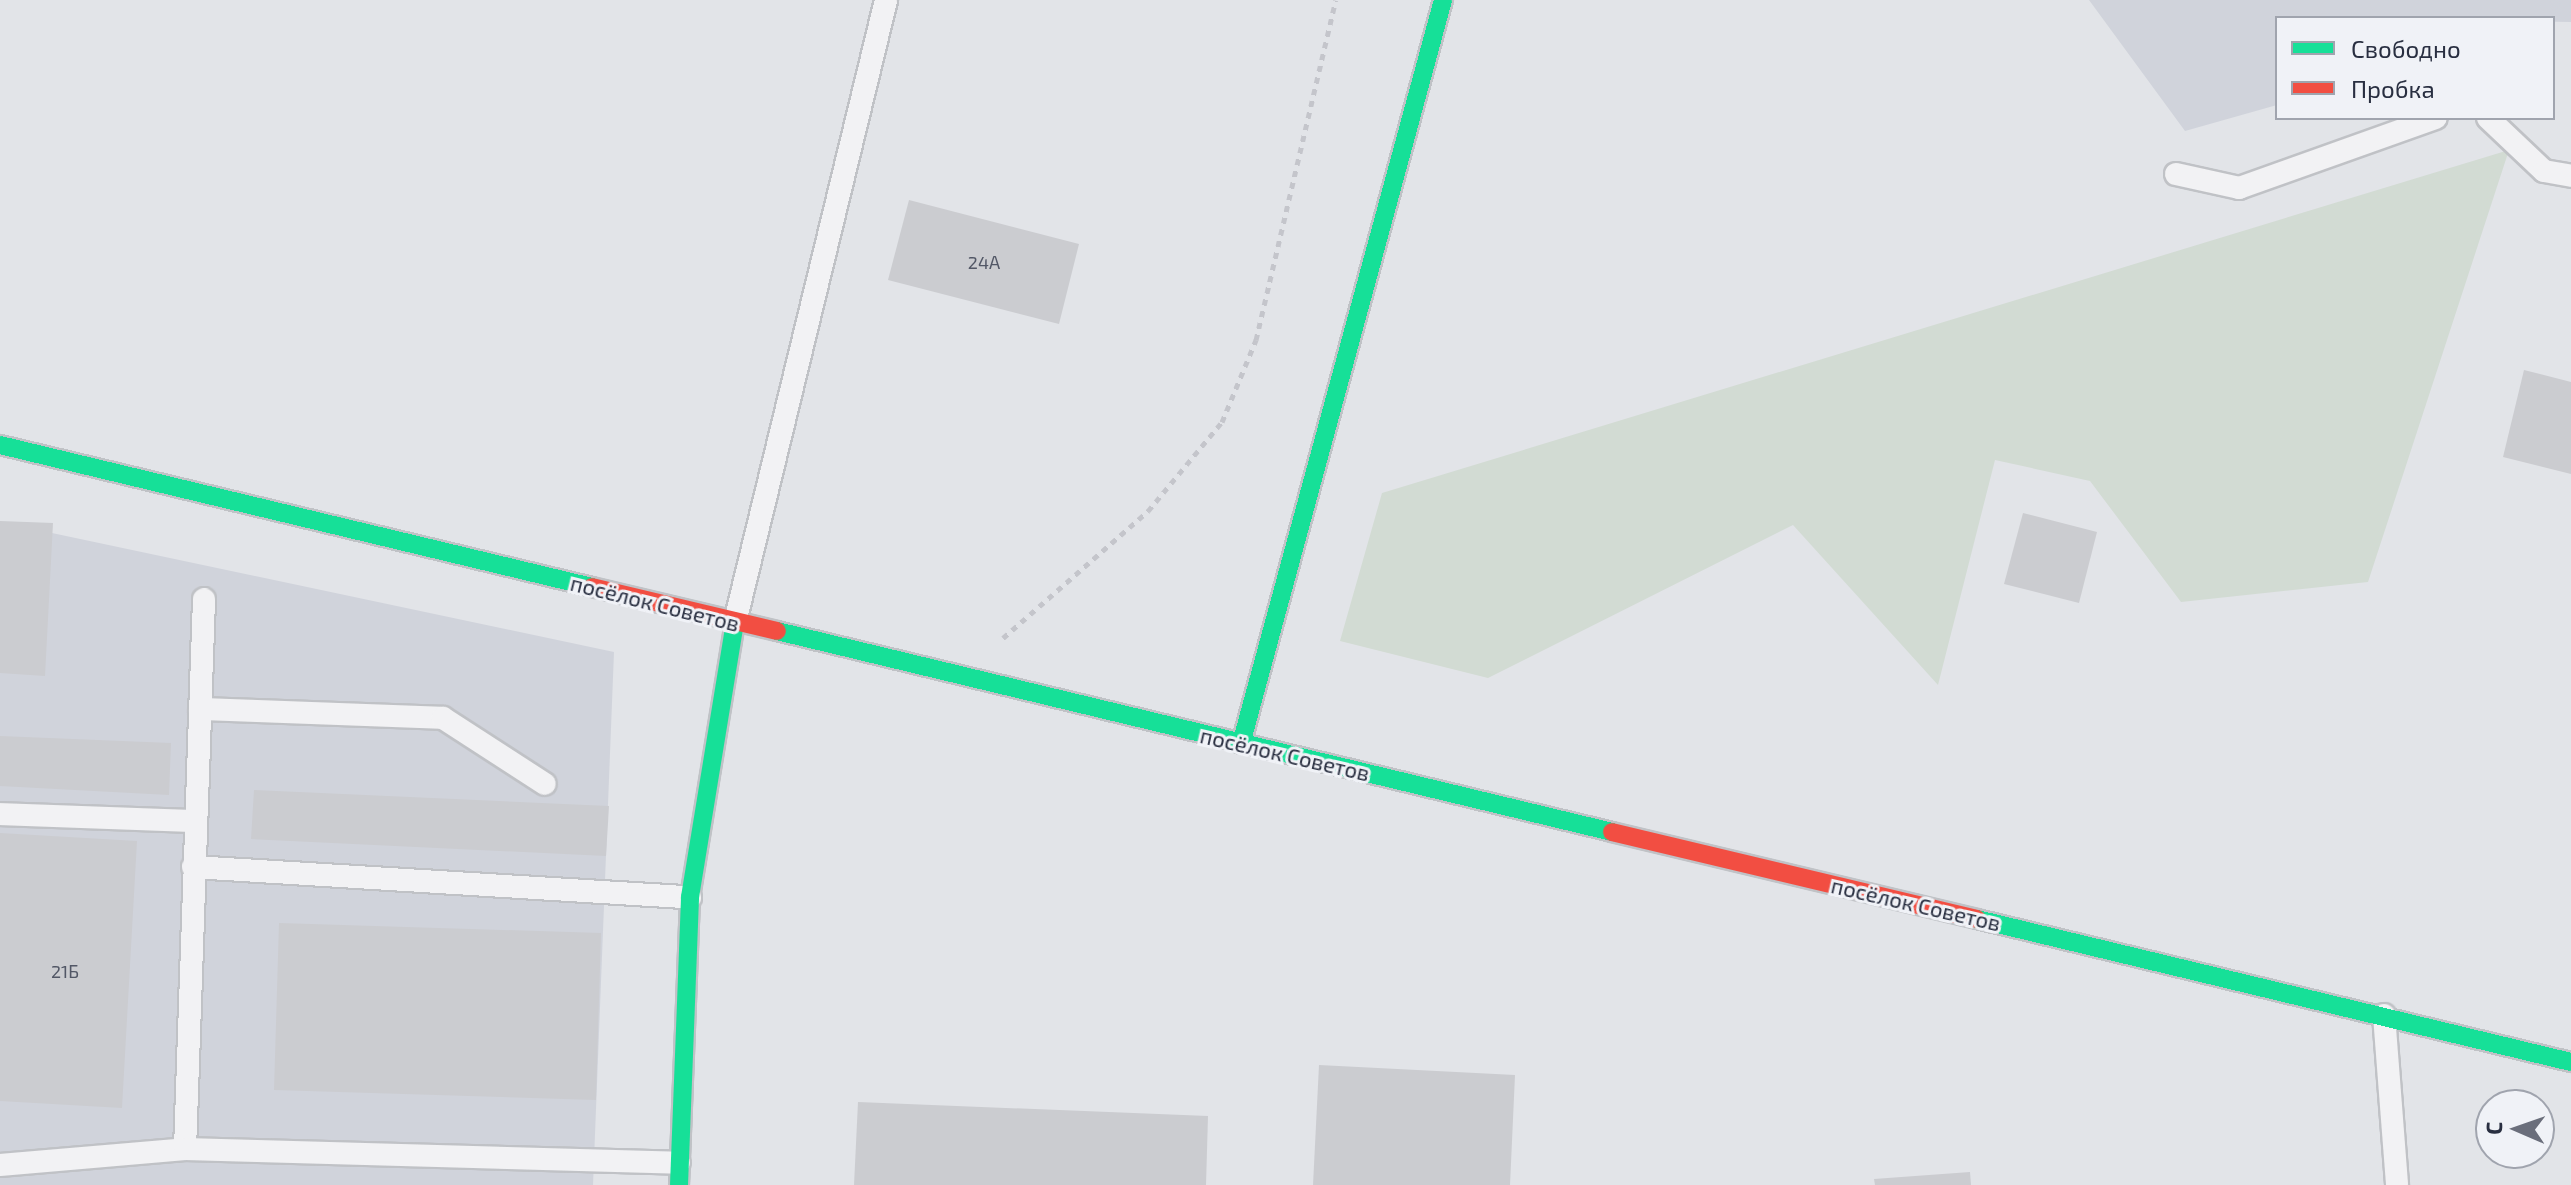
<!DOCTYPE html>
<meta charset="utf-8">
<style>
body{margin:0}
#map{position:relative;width:2571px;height:1185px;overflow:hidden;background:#e2e4e8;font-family:"Exo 2",sans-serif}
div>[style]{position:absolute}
.built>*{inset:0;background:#d0d3db}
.green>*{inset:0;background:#d2dbd3}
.building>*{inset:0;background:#cbccd0}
.path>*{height:5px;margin-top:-2.5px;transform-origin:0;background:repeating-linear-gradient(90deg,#c4c5cb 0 6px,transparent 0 12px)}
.roads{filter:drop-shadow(2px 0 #c0c2c6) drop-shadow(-2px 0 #c0c2c6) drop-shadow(0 2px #c0c2c6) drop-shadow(0 -2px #c0c2c6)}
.lane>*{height:22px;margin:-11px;padding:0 11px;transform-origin:11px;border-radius:11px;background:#f2f2f4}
.fast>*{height:18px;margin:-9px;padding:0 9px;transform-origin:9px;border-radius:9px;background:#16e098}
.jam>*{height:18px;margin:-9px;padding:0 9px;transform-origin:9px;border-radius:9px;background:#f24e42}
span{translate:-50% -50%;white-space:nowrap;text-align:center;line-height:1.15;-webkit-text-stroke:6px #f0f2f7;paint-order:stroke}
.number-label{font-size:18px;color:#525766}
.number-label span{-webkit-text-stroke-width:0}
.street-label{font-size:22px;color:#292f41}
.legend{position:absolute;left:2275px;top:16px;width:280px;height:104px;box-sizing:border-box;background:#f0f2f7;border:2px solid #a0a4ae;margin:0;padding:10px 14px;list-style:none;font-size:24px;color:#292f41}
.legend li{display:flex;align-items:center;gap:16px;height:40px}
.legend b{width:40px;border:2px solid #a0a4ae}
.north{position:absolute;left:2475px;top:1089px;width:80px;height:80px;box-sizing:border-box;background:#f0f2f7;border:2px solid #a0a4ae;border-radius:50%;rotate:272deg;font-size:22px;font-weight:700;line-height:32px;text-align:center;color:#292f41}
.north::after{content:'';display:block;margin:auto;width:28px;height:36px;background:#6a6e7b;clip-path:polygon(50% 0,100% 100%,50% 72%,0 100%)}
</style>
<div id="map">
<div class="built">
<div style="clip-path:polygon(2089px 0,2571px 0,2571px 22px,2277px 18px,2277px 105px,2185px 131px)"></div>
<div style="clip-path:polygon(0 522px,614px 652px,593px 1185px,0 1185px)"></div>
</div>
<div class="green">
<div style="clip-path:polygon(2509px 150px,2368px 582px,2181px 602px,2090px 481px,1995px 460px,1938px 685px,1793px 525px,1488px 678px,1340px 641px,1382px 493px)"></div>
</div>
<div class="building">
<div style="clip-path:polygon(909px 200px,1079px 244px,1059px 324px,888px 280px)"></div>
<div style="clip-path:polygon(2524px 370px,2571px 382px,2571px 474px,2503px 457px)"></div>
<div style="clip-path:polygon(2023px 513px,2097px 532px,2079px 603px,2004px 584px)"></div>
<div style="clip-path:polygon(0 521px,53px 523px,45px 676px,0 673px)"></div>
<div style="clip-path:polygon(0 736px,171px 743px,169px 795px,0 786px)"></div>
<div style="clip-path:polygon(254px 790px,609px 806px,606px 856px,251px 839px)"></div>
<div style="clip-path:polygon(0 833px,137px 841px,122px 1108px,0 1101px)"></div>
<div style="clip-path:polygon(279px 923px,601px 933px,596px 1100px,274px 1090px)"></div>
<div style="clip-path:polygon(1319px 1065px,1515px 1075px,1510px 1185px,1313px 1185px)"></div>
<div style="clip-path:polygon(858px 1102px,1208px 1116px,1206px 1185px,854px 1185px)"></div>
<div style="clip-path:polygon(1970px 1172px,1971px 1185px,1875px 1185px,1874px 1179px)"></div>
</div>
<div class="path">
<div style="left:1003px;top:638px;width:193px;rotate:-41.2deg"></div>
<div style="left:1148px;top:511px;width:116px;rotate:-50.3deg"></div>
<div style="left:1222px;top:422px;width:89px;rotate:-67.5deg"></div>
<div style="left:1256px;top:340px;width:349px;rotate:-76.8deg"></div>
</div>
<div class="roads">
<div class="lane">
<div style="left:2488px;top:118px;width:77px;rotate:43.4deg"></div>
<div style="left:2544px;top:171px;width:27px;rotate:10deg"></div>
<div style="left:2176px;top:174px;width:65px;rotate:12.5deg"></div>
<div style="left:2239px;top:188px;width:209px;rotate:-19.6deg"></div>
<div style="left:735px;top:622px;width:640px;rotate:-76.35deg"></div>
<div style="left:200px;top:709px;width:243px;rotate:2.1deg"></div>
<div style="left:443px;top:718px;width:121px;rotate:32.9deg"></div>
<div style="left:0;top:814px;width:195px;rotate:2.1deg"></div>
<div style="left:193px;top:867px;width:498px;rotate:3.5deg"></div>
<div style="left:2384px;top:1015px;width:170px;rotate:85.6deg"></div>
<div style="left:185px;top:1149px;width:550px;rotate:-88.02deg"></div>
<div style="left:0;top:1165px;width:186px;rotate:-4.9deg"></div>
<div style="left:185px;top:1149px;width:494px;rotate:1.6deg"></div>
</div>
<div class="fast">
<div style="left:0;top:445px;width:609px;rotate:13.49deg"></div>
<div style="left:777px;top:631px;width:859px;rotate:13.53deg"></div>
<div style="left:1241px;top:744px;width:771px;rotate:-74.81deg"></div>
<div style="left:1977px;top:919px;width:611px;rotate:13.54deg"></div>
<div style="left:679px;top:1185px;width:288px;rotate:-87.8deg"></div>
<div style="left:690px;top:897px;width:279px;rotate:-80.7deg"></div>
</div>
<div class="jam">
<div style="left:592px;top:587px;width:190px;rotate:13.4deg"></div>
<div style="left:1612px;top:832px;width:375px;rotate:13.4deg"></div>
</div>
</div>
<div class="number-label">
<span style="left:984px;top:262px">24А</span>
<span style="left:65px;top:971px">21Б</span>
</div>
<div class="street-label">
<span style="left:655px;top:603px;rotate:14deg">посёлок Советов</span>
<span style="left:1285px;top:754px;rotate:13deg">посёлок Советов</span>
<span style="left:1916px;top:904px;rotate:13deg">посёлок Советов</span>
</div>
<ul class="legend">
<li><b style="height:10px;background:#16e098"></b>Свободно</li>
<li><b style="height:10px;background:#f24e42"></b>Пробка</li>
</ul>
<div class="north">С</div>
</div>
